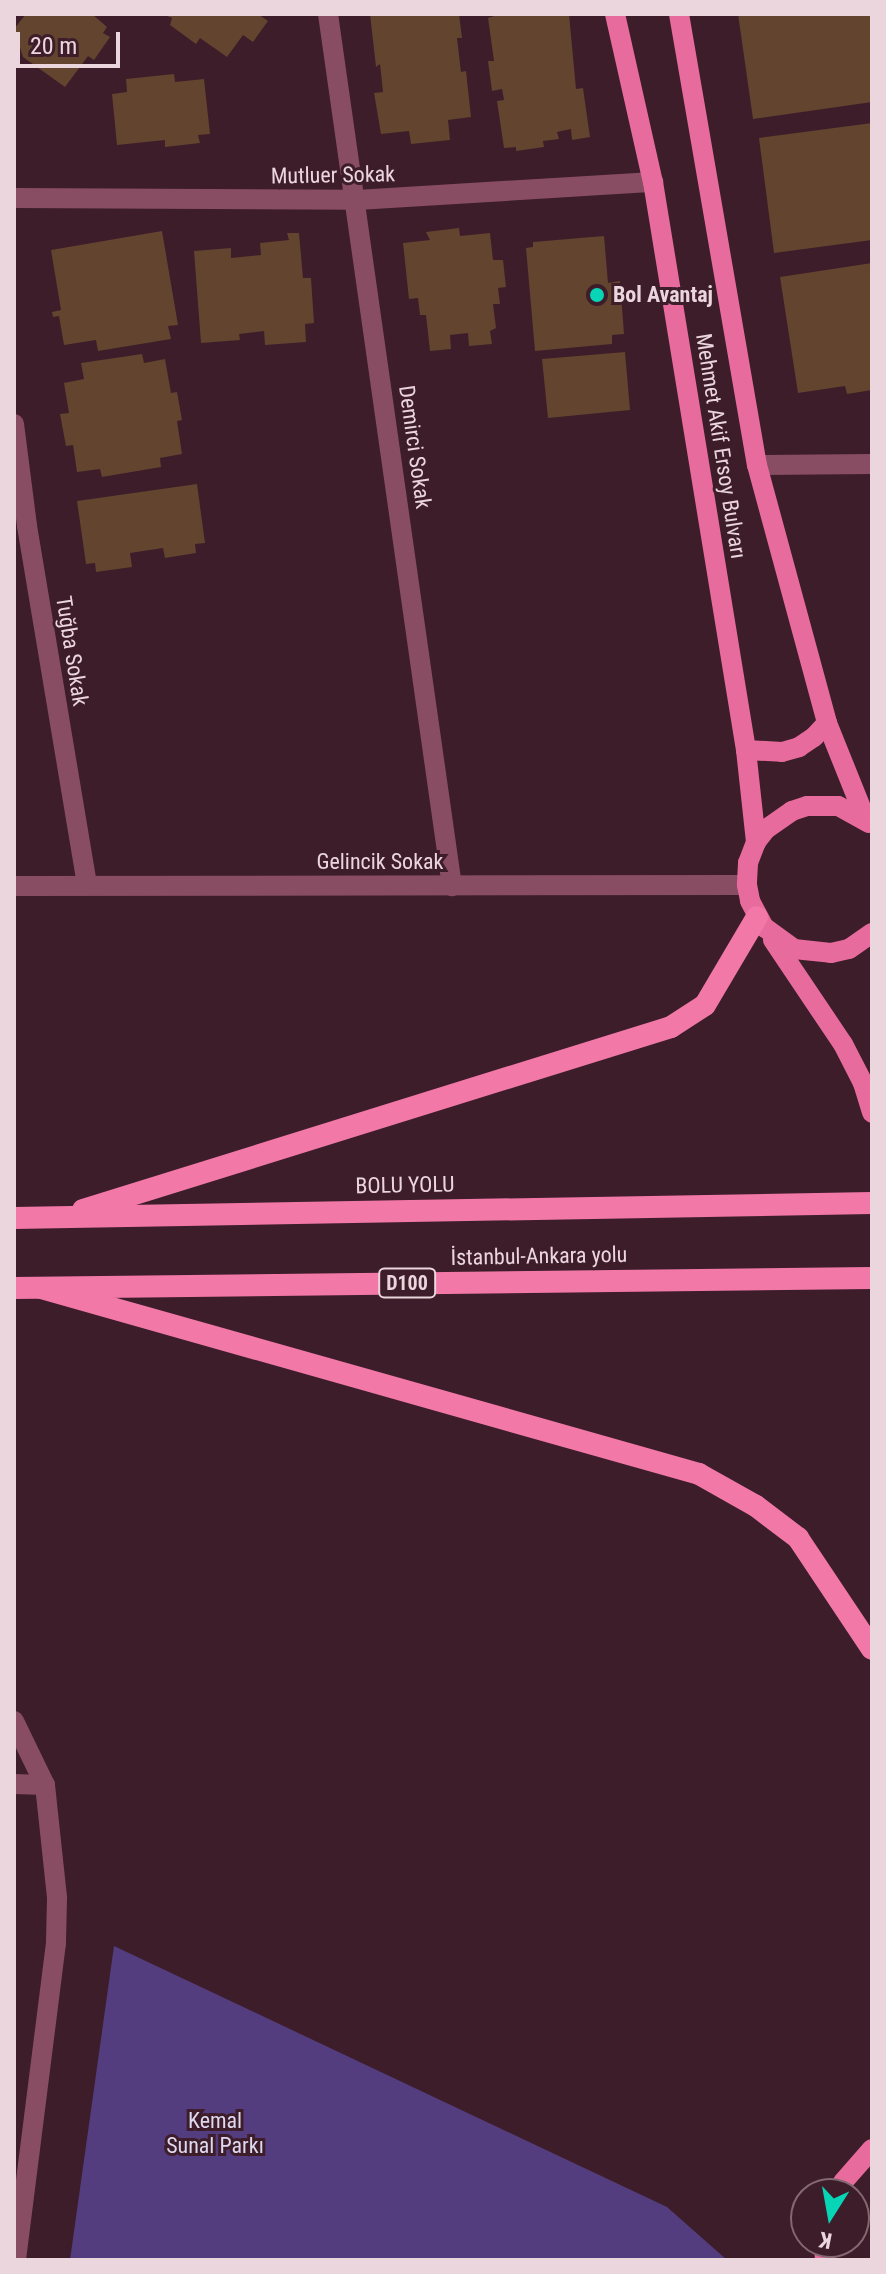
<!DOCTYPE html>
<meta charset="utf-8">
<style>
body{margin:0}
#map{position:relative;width:886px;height:2274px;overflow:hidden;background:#3d1d29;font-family:"Roboto Condensed",sans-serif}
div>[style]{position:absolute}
.green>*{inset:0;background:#533d7f}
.building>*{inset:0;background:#62442f}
.minor>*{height:20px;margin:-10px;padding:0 10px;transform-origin:10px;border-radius:10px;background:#894d63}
.primary>*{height:20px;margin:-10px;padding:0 10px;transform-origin:10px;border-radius:10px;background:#e86b9d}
.trunk>*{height:22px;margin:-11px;padding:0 11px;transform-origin:11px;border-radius:11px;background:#f278a8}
.dots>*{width:22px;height:22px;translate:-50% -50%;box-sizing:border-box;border:4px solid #3d1d29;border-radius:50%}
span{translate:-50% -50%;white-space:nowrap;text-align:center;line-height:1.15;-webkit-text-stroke:6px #3d1d29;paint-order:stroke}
.shield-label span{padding:2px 6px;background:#3d1d29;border:2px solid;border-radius:6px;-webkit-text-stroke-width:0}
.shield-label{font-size:20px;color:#ecd6dd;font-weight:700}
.street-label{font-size:22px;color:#ecd6dd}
.poi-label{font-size:22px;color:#ecd6dd;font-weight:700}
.left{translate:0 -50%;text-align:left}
.park-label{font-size:22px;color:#ded8f0}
.frame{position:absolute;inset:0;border:16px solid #ecd6dd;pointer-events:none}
.north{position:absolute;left:790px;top:2178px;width:80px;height:80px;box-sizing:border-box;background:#3d1d29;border:2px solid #836771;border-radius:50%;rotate:191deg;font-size:22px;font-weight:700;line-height:32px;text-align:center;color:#ecd6dd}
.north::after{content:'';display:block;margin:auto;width:28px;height:36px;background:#07d5b5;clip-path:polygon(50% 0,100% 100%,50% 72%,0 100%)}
.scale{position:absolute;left:16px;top:32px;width:104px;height:36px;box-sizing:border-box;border:4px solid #ecd6dd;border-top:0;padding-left:10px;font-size:24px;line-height:28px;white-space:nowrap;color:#ecd6dd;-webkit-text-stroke:6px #3d1d29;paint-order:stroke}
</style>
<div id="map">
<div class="green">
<div style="clip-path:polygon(114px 1946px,667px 2207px,727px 2260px,70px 2260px)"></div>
</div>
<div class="building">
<div style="clip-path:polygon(26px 14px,92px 14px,107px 27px,103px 33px,110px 37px,94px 60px,88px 56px,65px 87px,23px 57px,14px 29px)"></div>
<div style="clip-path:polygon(162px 14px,258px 14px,268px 21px,253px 42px,243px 35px,227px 57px,200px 38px,196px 44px,170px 25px,172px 18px)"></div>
<div style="clip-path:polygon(370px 14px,459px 14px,462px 38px,457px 38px,461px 72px,466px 71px,471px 117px,448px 120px,450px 140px,411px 144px,409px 131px,381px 134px,374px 93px,383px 92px,380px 64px,376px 67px)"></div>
<div style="clip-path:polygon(501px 14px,569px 14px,576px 89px,583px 88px,590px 137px,572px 140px,571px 129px,557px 132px,559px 139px,543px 141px,544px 147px,516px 151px,516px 147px,504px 148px,497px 101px,504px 100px,502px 89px,492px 91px,488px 61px,494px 61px,488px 18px)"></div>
<div style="clip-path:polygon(738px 14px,872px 14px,872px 102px,753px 119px)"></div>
<div style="clip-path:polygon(174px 74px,175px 82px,204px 79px,210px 134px,198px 135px,200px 143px,165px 147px,165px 140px,117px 145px,112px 94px,127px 92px,126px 79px)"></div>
<div style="clip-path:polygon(872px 123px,872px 240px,774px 253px,759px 138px)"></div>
<div style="clip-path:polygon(459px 228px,460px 236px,490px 233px,493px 260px,503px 260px,506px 287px,498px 288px,500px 304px,493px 304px,496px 328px,490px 331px,492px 344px,469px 346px,468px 333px,450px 335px,451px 349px,430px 351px,426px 315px,420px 315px,418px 298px,409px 299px,403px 243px,430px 240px,426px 232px)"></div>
<div style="clip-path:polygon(162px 231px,178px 325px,168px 326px,171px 339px,98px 351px,96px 340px,64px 345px,59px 316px,53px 317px,52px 312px,61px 310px,51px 250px)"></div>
<div style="clip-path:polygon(287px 233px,299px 233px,303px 278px,311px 278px,314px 323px,305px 324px,306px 342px,265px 345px,264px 331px,239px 334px,240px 340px,201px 343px,194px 251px,231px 248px,231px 258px,261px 255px,260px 243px,289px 240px)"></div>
<div style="clip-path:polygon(604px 236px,608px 283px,620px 281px,624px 334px,612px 335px,612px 344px,535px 351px,526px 248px,533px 247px,533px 242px)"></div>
<div style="clip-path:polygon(872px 263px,872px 390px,847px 394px,845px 386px,798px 393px,780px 277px)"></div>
<div style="clip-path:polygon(625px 352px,630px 410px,548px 418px,542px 359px)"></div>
<div style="clip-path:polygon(142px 354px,144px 363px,165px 359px,171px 393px,177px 392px,182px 420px,177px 421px,182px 454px,160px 458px,161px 467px,102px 477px,100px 469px,77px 472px,73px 445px,66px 446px,60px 414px,69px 413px,64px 383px,84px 379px,81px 363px)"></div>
<div style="clip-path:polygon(197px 484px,205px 543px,195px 544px,196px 553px,165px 558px,163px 548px,130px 553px,132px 567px,96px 572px,95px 563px,86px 564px,77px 501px)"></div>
</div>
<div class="minor">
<div style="left:328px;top:14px;width:881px;rotate:81.91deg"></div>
<div style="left:14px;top:198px;width:343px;rotate:0.3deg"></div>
<div style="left:357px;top:200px;width:297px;rotate:-3.5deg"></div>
<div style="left:14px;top:424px;width:103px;rotate:82.7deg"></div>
<div style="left:27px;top:526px;width:364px;rotate:80.5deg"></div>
<div style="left:757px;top:465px;width:115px;rotate:-0.5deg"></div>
<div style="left:14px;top:886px;width:733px;rotate:-0.08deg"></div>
<div style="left:14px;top:1721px;width:71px;rotate:64.2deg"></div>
<div style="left:45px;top:1785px;width:114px;rotate:83.9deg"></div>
<div style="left:57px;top:1898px;width:45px;rotate:91.3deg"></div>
<div style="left:56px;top:1943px;width:320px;rotate:97.2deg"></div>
<div style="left:14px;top:1784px;width:31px;rotate:2deg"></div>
</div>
<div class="primary">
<div style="left:615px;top:14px;width:172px;rotate:77.3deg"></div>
<div style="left:653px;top:182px;width:576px;rotate:80.7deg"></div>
<div style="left:746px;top:750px;width:93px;rotate:83.8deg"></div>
<div style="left:679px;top:14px;width:458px;rotate:80.2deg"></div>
<div style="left:757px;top:465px;width:267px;rotate:74.8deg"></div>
<div style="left:827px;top:723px;width:105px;rotate:68.1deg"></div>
<div style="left:746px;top:750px;width:36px;rotate:3deg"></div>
<div style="left:782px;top:752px;width:18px;rotate:-16deg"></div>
<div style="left:799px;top:747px;width:18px;rotate:-34deg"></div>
<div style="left:814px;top:737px;width:19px;rotate:-47deg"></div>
<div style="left:869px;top:823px;width:35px;rotate:-151deg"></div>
<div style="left:838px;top:806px;width:31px;rotate:180deg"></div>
<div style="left:807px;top:806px;width:16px;rotate:162deg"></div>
<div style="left:792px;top:811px;width:32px;rotate:145deg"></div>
<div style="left:766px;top:829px;width:16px;rotate:128deg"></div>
<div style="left:756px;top:842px;width:22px;rotate:111deg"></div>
<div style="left:748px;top:863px;width:22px;rotate:93deg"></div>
<div style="left:747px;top:885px;width:16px;rotate:79deg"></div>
<div style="left:750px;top:901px;width:30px;rotate:62deg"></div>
<div style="left:764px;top:927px;width:37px;rotate:36deg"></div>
<div style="left:794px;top:949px;width:37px;rotate:6deg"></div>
<div style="left:831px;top:953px;width:18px;rotate:-13deg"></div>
<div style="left:849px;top:949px;width:28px;rotate:-35deg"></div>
<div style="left:773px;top:940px;width:125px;rotate:56.1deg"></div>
<div style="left:843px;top:1044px;width:44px;rotate:62.9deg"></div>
<div style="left:863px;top:1083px;width:31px;rotate:73deg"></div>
<div style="left:837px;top:2194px;width:13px;rotate:-63deg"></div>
<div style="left:843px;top:2182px;width:44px;rotate:-48.7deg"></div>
<div style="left:824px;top:2242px;width:18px;rotate:87deg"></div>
</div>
<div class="trunk">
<div style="left:83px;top:1210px;width:616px;rotate:-17.29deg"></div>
<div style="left:671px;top:1027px;width:40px;rotate:-32.9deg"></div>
<div style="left:705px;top:1005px;width:102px;rotate:-59.4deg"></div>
<div style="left:14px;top:1218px;width:858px;rotate:-1deg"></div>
<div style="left:14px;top:1288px;width:858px;rotate:-0.67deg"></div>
<div style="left:41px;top:1288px;width:684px;rotate:15.78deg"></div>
<div style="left:699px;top:1474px;width:65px;rotate:29.3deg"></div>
<div style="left:756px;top:1506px;width:53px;rotate:37.3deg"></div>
<div style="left:798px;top:1538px;width:133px;rotate:56.3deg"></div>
</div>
<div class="dots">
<div style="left:597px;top:295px;background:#07d5b5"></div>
</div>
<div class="shield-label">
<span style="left:407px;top:1283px">D100</span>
</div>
<div class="street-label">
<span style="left:333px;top:175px;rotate:-1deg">Mutluer Sokak</span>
<span style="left:721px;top:446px;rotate:81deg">Mehmet Akif Ersoy Bulvarı</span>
<span style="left:415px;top:447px;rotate:82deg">Demirci Sokak</span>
<span style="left:72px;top:651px;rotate:81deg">Tuğba Sokak</span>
<span style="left:380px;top:862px">Gelincik Sokak</span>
<span style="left:405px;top:1185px;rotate:-1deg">BOLU YOLU</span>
<span style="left:539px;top:1256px;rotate:-1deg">İstanbul-Ankara yolu</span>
</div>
<div class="poi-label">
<span class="left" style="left:613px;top:295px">Bol Avantaj</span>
</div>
<div class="park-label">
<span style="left:215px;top:2133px">Kemal<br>Sunal Parkı</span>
</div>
<div class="frame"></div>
<div class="north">K</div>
<div class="scale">20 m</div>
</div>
